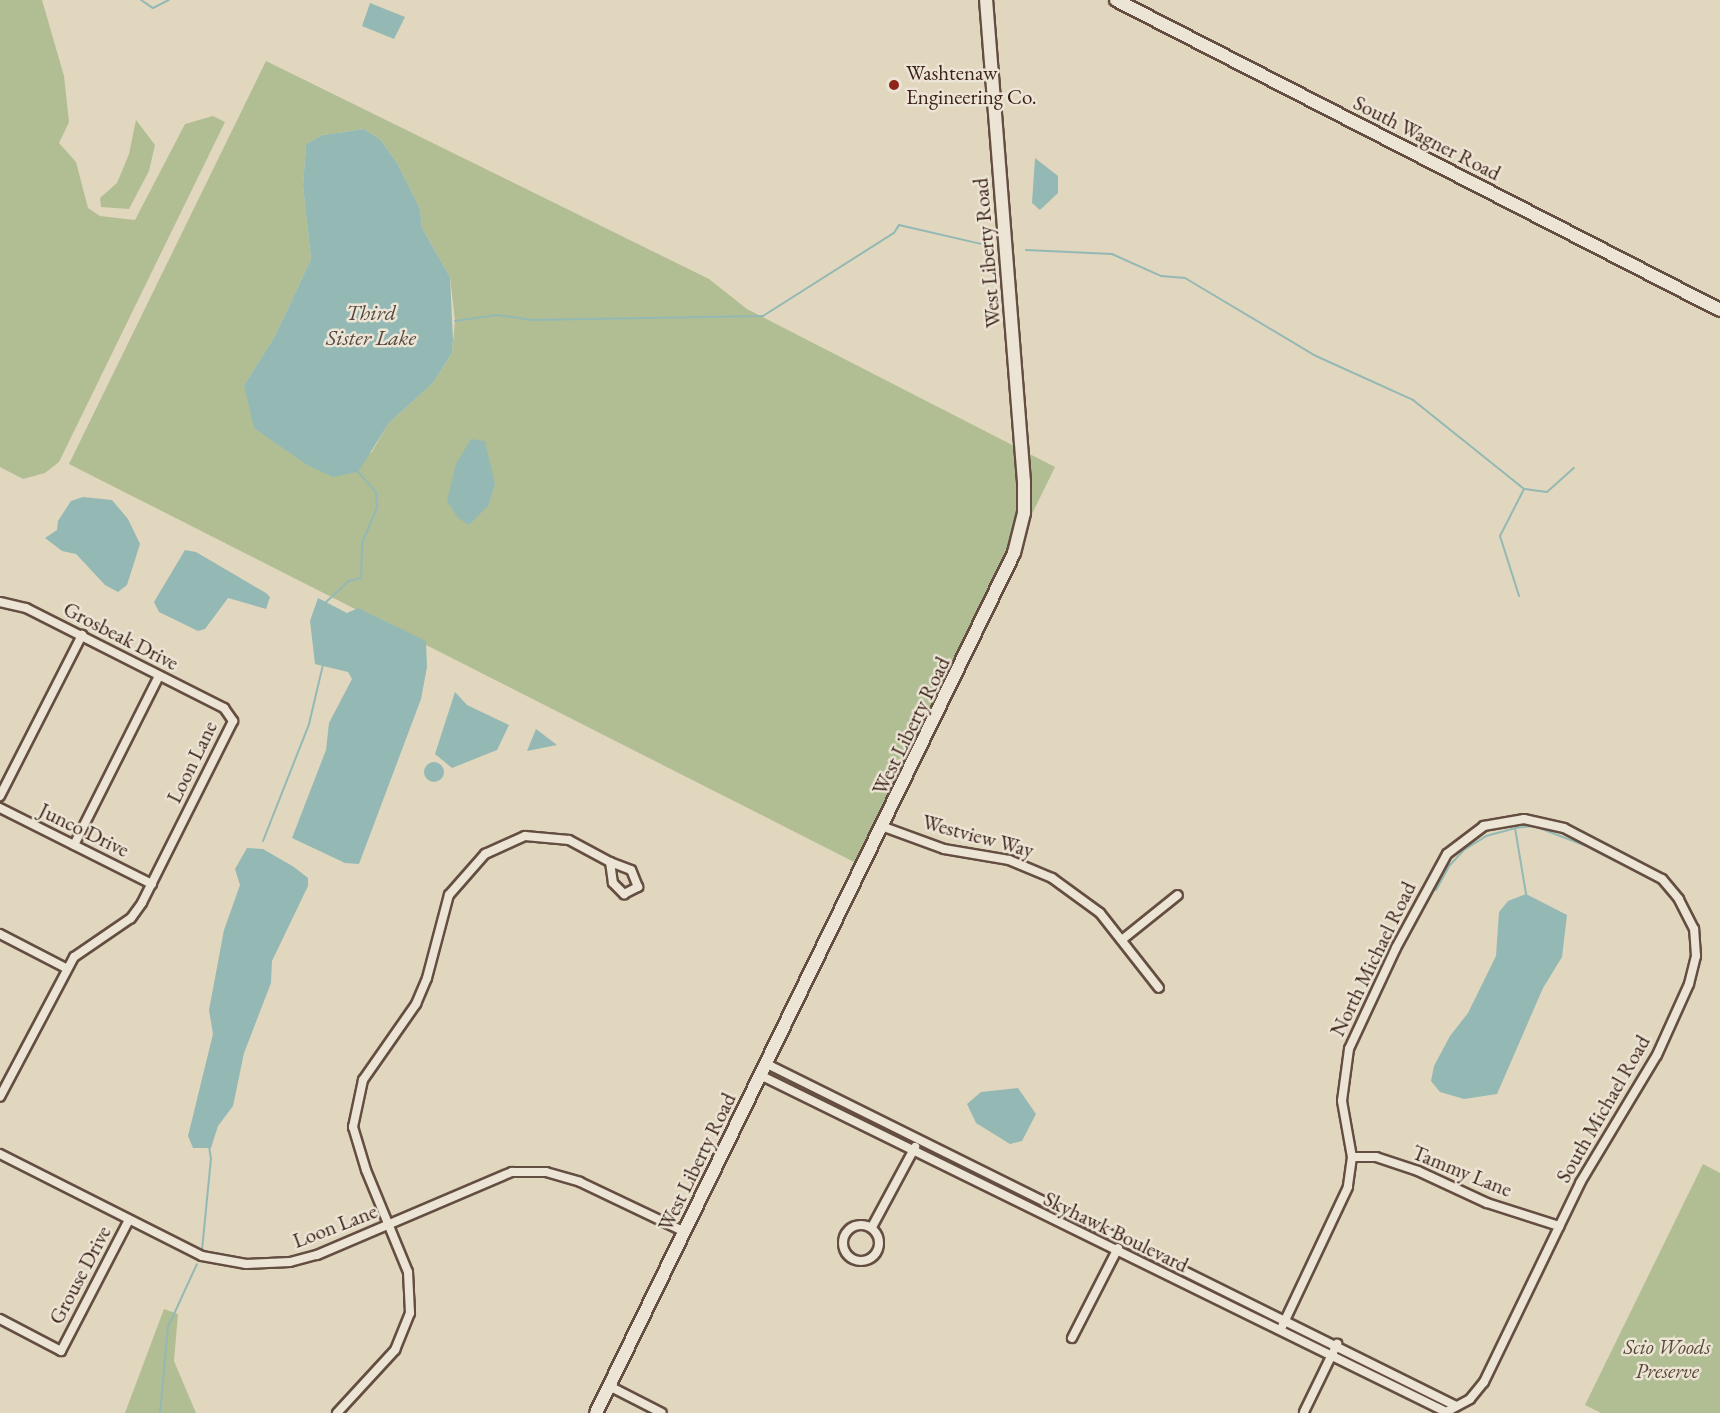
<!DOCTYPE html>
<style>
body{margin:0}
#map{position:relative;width:1720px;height:1413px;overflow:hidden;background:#e1d6be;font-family:"EB Garamond",serif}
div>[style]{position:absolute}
.green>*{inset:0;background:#b1be93}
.water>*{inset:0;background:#94b9b4}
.round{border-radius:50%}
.stream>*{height:2px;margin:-1px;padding:0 1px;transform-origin:1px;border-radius:1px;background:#94b9b4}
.roads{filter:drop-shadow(2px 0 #644e41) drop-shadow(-2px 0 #644e41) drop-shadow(0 2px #644e41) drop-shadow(0 -2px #644e41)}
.street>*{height:8px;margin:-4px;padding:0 4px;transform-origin:4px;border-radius:4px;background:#ece4d5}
.street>.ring{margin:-4px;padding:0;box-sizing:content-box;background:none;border:8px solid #ece4d5;border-radius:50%}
.secondary>*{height:12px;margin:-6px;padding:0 6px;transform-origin:6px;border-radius:6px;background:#ece4d5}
.dots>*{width:16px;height:16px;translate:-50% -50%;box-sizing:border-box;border:3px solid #ece4d5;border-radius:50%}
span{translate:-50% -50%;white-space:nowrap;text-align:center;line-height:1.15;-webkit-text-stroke:5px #ece4d5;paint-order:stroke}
.poi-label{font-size:21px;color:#3b2117}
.left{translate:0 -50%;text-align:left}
.street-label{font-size:21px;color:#3b2117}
.park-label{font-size:21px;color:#584836;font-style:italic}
.water-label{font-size:22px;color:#51473e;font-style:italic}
</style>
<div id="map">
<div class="green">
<div style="clip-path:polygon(0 0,42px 0,64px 76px,69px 122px,59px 143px,76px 162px,88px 208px,100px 216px,135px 220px,185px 124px,213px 116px,225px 122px,59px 462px,45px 473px,23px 479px,0 467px)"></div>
<div style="clip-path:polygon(evenodd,266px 61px,709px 279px,747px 309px,1055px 467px,860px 865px,69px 464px,266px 61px,364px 129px,380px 139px,397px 163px,420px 209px,422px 228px,450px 277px,455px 321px,452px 353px,433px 383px,389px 423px,371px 453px,244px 385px,275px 336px,311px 259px,303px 186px,306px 144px,323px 135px,364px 129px)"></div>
<div style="clip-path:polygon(136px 120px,155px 145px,149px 171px,129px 209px,101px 207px,100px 198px,117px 183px,129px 154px)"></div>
<div style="clip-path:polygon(1703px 1164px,1720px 1173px,1720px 1413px,1601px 1413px,1585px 1405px)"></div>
<div style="clip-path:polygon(164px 1309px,178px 1314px,174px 1361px,196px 1413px,125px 1413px)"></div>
</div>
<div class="water">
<div style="clip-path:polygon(370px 3px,405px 17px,394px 39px,362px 26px)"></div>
<div style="clip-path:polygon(364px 129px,380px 139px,397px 163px,420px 209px,422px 228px,450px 277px,453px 340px,452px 353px,433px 383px,389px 423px,358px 472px,333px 477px,307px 465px,254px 428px,244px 385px,275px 336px,311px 259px,303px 186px,306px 144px,323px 135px)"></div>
<div style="clip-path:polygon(1035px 158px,1058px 176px,1058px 193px,1040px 210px,1032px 203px)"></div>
<div style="clip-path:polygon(471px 439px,485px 441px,495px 484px,488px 506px,469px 525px,458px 518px,447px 501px,456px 464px)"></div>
<div style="clip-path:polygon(83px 497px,112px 500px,128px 519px,140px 544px,127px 585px,118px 592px,105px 585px,76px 554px,62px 551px,45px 538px,57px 530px,58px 521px,71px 501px)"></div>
<div style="clip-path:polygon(185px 550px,196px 552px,266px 593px,270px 597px,266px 609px,228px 598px,205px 629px,198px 631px,159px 612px,154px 602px)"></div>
<div style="clip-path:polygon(318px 598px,347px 613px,358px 608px,426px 641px,427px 667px,421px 699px,359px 864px,345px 863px,292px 838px,326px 750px,329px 723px,352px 679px,348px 672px,315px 664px,310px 621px)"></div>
<div style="clip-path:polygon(455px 692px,467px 705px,509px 725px,497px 750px,452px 768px,435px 754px)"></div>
<div style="clip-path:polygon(536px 729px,557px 745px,527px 751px)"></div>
<div class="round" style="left:424px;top:762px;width:20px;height:20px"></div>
<div style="clip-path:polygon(247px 848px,263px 849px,294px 867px,308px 878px,308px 886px,272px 961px,271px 983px,244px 1053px,233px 1106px,218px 1126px,211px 1148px,193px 1148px,188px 1136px,213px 1034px,209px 1010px,224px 930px,240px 885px,235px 869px)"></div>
<div style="clip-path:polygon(1526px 894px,1567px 915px,1562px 957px,1543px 988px,1497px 1094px,1464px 1099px,1440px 1092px,1431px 1081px,1434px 1066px,1450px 1036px,1468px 1013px,1496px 956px,1499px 912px,1508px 901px)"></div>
<div style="clip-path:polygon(1018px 1088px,1036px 1114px,1022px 1141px,1010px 1144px,976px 1123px,967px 1104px,981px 1092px)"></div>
</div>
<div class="stream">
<div style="left:141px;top:0;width:14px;rotate:34deg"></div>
<div style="left:153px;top:8px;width:18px;rotate:-27deg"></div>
<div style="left:1026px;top:250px;width:86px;rotate:2.7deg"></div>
<div style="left:1112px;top:254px;width:54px;rotate:24.2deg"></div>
<div style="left:1161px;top:276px;width:24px;rotate:5deg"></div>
<div style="left:1185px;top:278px;width:152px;rotate:30.8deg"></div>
<div style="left:1316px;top:356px;width:107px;rotate:24.4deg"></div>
<div style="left:1413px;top:400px;width:142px;rotate:38.7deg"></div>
<div style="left:1524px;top:489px;width:53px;rotate:117.1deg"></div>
<div style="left:1500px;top:536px;width:63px;rotate:72.4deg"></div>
<div style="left:455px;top:321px;width:42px;rotate:-8.1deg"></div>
<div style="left:497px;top:315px;width:34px;rotate:8deg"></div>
<div style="left:531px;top:320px;width:232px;rotate:-1deg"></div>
<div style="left:763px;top:316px;width:155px;rotate:-32.4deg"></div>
<div style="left:894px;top:233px;width:9px;rotate:-58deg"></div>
<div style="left:899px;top:225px;width:84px;rotate:13deg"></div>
<div style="left:1525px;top:489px;width:22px;rotate:8deg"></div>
<div style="left:1547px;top:492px;width:36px;rotate:-42deg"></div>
<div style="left:324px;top:604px;width:34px;rotate:-43deg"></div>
<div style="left:349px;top:581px;width:12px;rotate:-14deg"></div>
<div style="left:361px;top:578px;width:35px;rotate:-88deg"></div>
<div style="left:362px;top:543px;width:38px;rotate:-67deg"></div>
<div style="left:377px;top:508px;width:16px;rotate:-94deg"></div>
<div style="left:376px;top:492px;width:27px;rotate:-132deg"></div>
<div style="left:1515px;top:828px;width:67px;rotate:80.5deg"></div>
<div style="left:263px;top:841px;width:126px;rotate:-68.5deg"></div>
<div style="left:309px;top:724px;width:61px;rotate:-76.7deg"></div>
<div style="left:1592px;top:849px;width:27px;rotate:27deg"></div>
<div style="left:1436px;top:890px;width:29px;rotate:-61deg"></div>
<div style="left:1450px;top:865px;width:21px;rotate:-47deg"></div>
<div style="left:1464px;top:850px;width:26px;rotate:-32deg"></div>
<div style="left:1486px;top:836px;width:30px;rotate:-15deg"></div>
<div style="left:1515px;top:828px;width:19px;rotate:-6deg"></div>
<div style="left:1534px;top:826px;width:56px;rotate:21deg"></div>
<div style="left:202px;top:1250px;width:91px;rotate:-84.4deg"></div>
<div style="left:211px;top:1159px;width:13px;rotate:-99deg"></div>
<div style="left:160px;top:1413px;width:86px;rotate:-84.7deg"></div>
<div style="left:168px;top:1327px;width:69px;rotate:-65.3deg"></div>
</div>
<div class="roads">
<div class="street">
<div style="left:0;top:602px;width:27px;rotate:13deg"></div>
<div style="left:26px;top:608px;width:222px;rotate:26.8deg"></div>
<div style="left:224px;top:708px;width:16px;rotate:55deg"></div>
<div style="left:233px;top:721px;width:203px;rotate:116.6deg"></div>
<div style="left:142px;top:903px;width:19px;rotate:126deg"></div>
<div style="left:131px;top:918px;width:69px;rotate:145.6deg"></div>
<div style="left:74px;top:957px;width:158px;rotate:117.9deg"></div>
<div style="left:0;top:796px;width:181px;rotate:-63deg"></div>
<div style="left:0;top:808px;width:170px;rotate:26.6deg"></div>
<div style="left:884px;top:827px;width:64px;rotate:20.1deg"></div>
<div style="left:944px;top:849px;width:66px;rotate:9.6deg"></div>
<div style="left:1009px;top:860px;width:47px;rotate:22.7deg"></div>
<div style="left:1052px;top:878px;width:59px;rotate:36.1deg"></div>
<div style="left:1100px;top:913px;width:95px;rotate:51.8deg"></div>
<div style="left:74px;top:845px;width:189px;rotate:-63.3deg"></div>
<div style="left:0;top:934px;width:74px;rotate:27.3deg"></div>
<div style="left:1123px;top:939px;width:70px;rotate:-38.7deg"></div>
<div style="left:767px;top:1064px;width:769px;rotate:26.4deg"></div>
<div style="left:762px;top:1076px;width:762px;rotate:26.16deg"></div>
<div style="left:1446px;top:1412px;width:27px;rotate:-28deg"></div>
<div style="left:1470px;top:1399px;width:22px;rotate:-51deg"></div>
<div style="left:1484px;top:1382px;width:221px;rotate:-64.2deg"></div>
<div style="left:1580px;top:1183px;width:149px;rotate:-59deg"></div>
<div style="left:1657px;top:1055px;width:78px;rotate:-65.7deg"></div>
<div style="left:1689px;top:984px;width:29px;rotate:-76deg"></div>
<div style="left:1696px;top:956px;width:27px;rotate:-94deg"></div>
<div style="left:1694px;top:929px;width:34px;rotate:-117deg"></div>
<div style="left:1679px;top:899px;width:26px;rotate:-130deg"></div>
<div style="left:1662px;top:879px;width:110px;rotate:-152.5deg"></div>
<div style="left:1564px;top:828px;width:41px;rotate:-167.3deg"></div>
<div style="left:1524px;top:819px;width:41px;rotate:170.1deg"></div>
<div style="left:1484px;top:826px;width:46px;rotate:142.9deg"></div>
<div style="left:1447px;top:854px;width:107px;rotate:118.5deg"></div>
<div style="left:1396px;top:948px;width:111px;rotate:115deg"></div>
<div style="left:1349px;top:1049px;width:52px;rotate:97.7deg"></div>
<div style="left:1342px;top:1101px;width:57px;rotate:79.9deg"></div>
<div style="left:1352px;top:1157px;width:30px;rotate:98deg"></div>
<div style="left:1348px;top:1187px;width:157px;rotate:115.3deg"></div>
<div style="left:0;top:1154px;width:226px;rotate:26.8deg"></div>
<div style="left:202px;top:1256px;width:45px;rotate:10.3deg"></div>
<div style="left:246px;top:1264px;width:44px;rotate:-2.6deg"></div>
<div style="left:290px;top:1262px;width:28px;rotate:-15deg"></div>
<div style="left:317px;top:1255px;width:212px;rotate:-23.1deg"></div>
<div style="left:512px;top:1172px;width:34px"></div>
<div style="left:546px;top:1172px;width:35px;rotate:16deg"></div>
<div style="left:580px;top:1182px;width:116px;rotate:25.5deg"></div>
<div style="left:1352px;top:1157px;width:24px"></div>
<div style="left:1376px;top:1157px;width:44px;rotate:18.4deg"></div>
<div style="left:1418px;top:1171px;width:76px;rotate:24.9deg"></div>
<div style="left:1487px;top:1203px;width:76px;rotate:17.7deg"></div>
<div class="ring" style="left:843px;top:1225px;width:28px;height:28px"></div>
<div style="left:872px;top:1227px;width:91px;rotate:-61.7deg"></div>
<div style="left:0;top:1319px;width:69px;rotate:27.7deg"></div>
<div style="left:61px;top:1351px;width:148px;rotate:-62.6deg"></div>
<div style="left:1072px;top:1338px;width:101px;rotate:-62.9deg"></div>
<div style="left:609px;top:1386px;width:59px;rotate:27deg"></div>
<div style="left:1304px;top:1412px;width:76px;rotate:-64.1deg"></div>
<div style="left:337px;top:1413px;width:86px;rotate:-47.4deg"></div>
<div style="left:395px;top:1350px;width:40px;rotate:-68deg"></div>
<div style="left:410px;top:1313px;width:41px;rotate:-92.8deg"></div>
<div style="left:408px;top:1272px;width:110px;rotate:-112.4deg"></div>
<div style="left:366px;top:1170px;width:45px;rotate:-106.8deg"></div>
<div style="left:353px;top:1127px;width:48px;rotate:-78deg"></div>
<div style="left:363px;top:1080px;width:93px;rotate:-55.1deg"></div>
<div style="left:416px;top:1004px;width:28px;rotate:-67deg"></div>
<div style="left:427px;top:978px;width:86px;rotate:-75.2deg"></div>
<div style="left:449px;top:895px;width:55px;rotate:-48.7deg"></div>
<div style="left:485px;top:854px;width:44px;rotate:-24.2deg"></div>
<div style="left:525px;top:836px;width:44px;rotate:5.2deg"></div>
<div style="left:569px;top:840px;width:47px;rotate:28.2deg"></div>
<div style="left:610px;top:862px;width:21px;rotate:82deg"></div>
<div style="left:613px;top:883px;width:16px;rotate:45deg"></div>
<div style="left:624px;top:894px;width:16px;rotate:-27deg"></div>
<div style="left:638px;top:887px;width:18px;rotate:-112deg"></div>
<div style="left:631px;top:870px;width:22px;rotate:-159deg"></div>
</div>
<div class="secondary">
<div style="left:1116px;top:0;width:679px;rotate:27.17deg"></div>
<div style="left:596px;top:1413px;width:956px;rotate:-64.08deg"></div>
<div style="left:1014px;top:553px;width:41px;rotate:-76deg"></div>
<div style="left:1024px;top:513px;width:31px;rotate:-90deg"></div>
<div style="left:1024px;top:482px;width:483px;rotate:-94.5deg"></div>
</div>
</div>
<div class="dots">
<div style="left:894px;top:85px;background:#8f2418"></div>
</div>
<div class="poi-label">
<span class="left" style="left:906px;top:85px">Washtenaw<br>Engineering Co.</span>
</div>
<div class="street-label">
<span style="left:1427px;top:138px;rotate:27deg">South Wagner Road</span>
<span style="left:987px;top:253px;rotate:-95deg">West Liberty Road</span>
<span style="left:121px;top:636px;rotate:27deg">Grosbeak Drive</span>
<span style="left:911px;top:726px;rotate:-64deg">West Liberty Road</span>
<span style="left:192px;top:762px;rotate:-64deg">Loon Lane</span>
<span style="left:84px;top:830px;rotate:26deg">Junco Drive</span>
<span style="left:978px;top:836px;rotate:15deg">Westview Way</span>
<span style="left:1373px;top:959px;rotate:-64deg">North Michael Road</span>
<span style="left:1603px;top:1109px;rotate:-60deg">South Michael Road</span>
<span style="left:697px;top:1162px;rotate:-64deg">West Liberty Road</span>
<span style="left:1462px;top:1171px;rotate:22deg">Tammy Lane</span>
<span style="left:335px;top:1226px;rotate:-21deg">Loon Lane</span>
<span style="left:1116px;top:1232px;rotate:26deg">Skyhawk Boulevard</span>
<span style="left:80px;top:1275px;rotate:-62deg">Grouse Drive</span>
</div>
<div class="park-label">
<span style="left:1667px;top:1359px">Scio Woods<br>Preserve</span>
</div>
<div class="water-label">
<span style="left:371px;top:325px">Third<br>Sister Lake</span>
</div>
</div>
